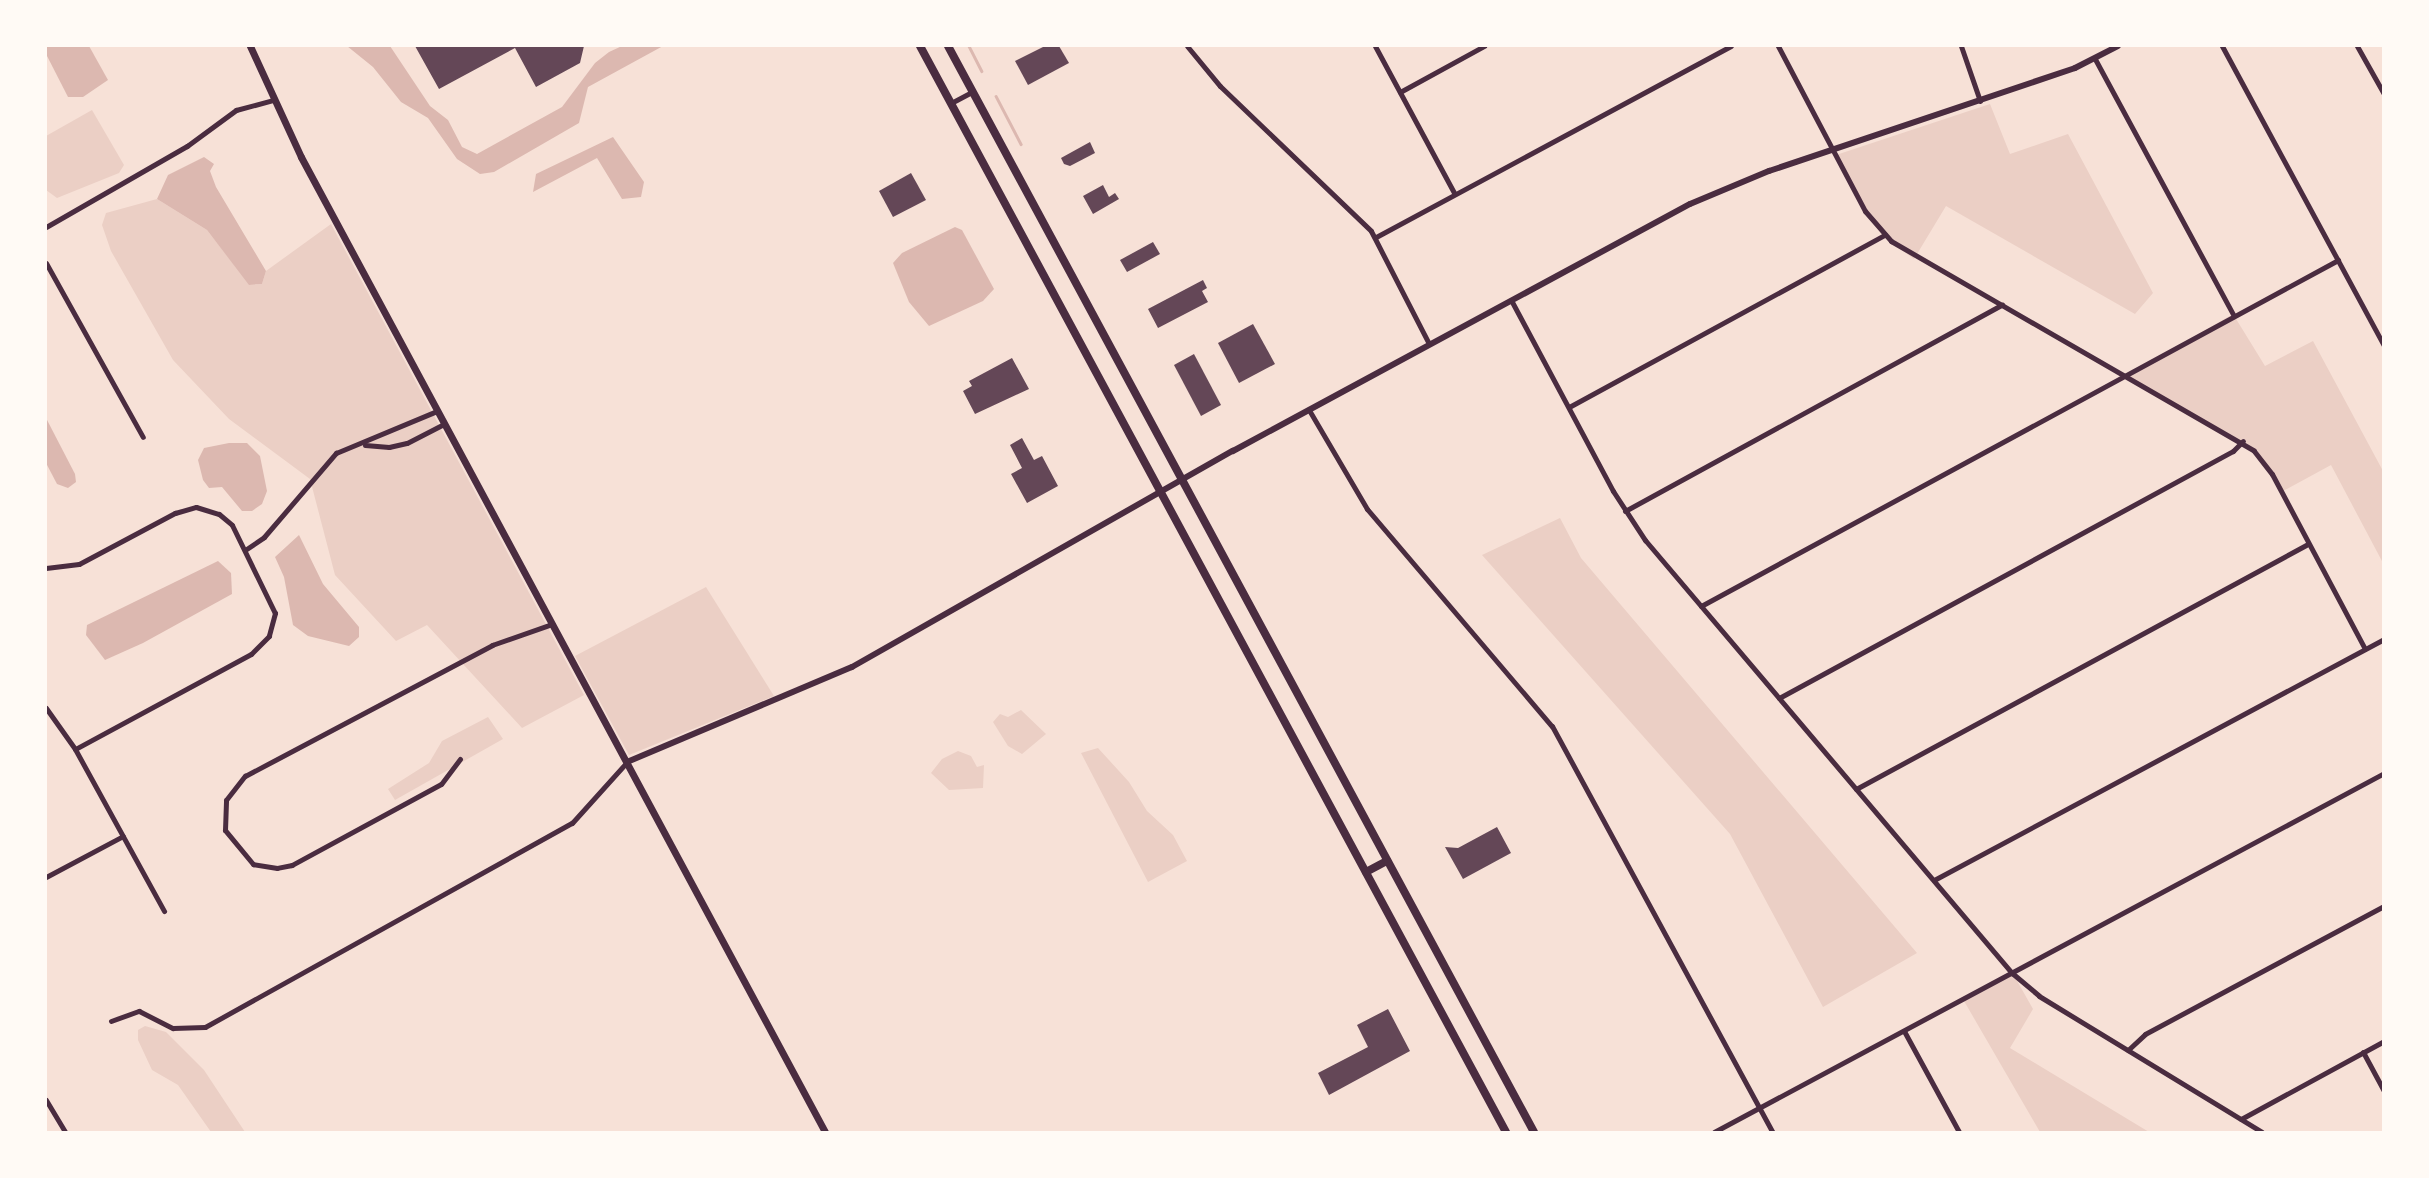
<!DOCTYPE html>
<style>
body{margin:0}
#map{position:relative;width:2429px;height:1178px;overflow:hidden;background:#f7e1d7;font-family:Karla,sans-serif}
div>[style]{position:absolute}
.green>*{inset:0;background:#ebcfc5}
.water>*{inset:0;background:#dcb8b0}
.stream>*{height:2.5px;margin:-1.25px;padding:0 1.25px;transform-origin:1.25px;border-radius:1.25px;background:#dcb8b0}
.building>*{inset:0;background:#644757}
.minor>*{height:5px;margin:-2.5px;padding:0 2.5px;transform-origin:2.5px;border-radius:2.5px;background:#4a2c40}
.tertiary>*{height:6px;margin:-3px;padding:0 3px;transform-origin:3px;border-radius:3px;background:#4a2c40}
.secondary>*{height:7px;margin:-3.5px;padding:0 3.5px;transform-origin:3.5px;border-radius:3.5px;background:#4a2c40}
.primary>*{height:8px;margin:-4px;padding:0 4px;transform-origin:4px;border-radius:4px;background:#4a2c40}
span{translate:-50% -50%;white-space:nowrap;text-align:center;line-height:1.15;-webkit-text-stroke:6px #fffaf5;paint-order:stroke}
.frame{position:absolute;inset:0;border:47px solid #fffaf5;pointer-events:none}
</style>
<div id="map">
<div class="green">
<div style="clip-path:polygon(1990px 104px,2010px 154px,2068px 134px,2153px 293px,2135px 314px,1946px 206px,1914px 259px,1882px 236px,1836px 155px)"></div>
<div style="clip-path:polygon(92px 110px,124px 165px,119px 173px,57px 198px,46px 190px,46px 136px)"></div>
<div style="clip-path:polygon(157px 199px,207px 230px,250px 285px,262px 284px,266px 271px,331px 224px,584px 695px,522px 728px,427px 625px,396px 641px,335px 575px,310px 479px,229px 419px,173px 360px,111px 251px,102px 225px,106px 213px)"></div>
<div style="clip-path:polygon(2233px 314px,2265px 366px,2313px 341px,2383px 471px,2383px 563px,2331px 465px,2283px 491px,2262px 458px,2127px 376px)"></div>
<div style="clip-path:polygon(1560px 518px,1581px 558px,1917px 953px,1823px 1007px,1730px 834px,1482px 555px)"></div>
<div style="clip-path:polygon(706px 587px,774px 696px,629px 755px,575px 656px)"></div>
<div style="clip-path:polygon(1021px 710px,1046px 734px,1022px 754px,1008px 746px,993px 722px,1000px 714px,1008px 717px)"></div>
<div style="clip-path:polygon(488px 717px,503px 739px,395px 800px,388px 789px,429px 763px,442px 741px)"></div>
<div style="clip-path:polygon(1098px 748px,1129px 782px,1147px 811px,1173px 835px,1187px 861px,1148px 882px,1081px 753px)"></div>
<div style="clip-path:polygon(958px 751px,971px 756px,977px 767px,984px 765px,983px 788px,949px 790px,931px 773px,942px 759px)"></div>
<div style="clip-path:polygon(2012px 972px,2033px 1009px,2010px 1048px,2149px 1132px,2040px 1132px,1964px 1001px)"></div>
<div style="clip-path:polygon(145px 1026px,166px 1032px,204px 1070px,245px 1132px,211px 1132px,178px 1085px,152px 1070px,138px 1040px,138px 1030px)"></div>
</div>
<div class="water">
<div style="clip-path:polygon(46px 46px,89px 46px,108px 80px,83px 97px,68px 97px,46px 54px)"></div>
<div style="clip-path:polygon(347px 46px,390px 46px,430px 106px,448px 120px,462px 147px,477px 154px,562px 107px,595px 63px,609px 52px,622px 46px,663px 46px,588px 87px,579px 123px,494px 172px,480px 174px,457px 159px,428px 118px,401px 102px,373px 67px)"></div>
<div style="clip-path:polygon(613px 137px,644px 182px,641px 197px,622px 199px,597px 158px,533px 192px,536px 174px)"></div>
<div style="clip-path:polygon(204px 157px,214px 164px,210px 171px,216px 187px,266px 271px,262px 284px,249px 285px,207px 230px,157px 199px,168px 175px)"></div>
<div style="clip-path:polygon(955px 227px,962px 230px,994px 289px,983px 301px,929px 326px,909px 302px,893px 263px,902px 253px)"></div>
<div style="clip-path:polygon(46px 418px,75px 474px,76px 482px,68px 488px,57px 484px,46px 463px)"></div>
<div style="clip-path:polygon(229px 443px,247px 443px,260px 456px,267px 491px,262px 504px,252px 511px,242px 511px,222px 487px,209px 488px,203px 480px,198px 460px,204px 448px)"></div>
<div style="clip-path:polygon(299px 535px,323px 584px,359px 627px,359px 637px,349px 646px,308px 636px,293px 625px,284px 577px,275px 557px)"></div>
<div style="clip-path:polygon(218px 561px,231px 573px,232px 594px,143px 643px,105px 660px,86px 635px,87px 625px)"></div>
</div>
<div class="stream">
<div style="left:969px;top:46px;width:28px;rotate:63deg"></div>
<div style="left:996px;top:96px;width:54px;rotate:62.5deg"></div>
</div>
<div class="building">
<div style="clip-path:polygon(415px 46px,584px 46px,580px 63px,536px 87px,515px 48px,439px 89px)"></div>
<div style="clip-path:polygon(1045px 46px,1059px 46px,1069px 63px,1028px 85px,1015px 61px)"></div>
<div style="clip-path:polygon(1090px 142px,1095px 153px,1070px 166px,1064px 164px,1061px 158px)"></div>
<div style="clip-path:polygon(911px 173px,926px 200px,893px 217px,879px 191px)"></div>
<div style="clip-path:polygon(1103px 185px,1109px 197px,1115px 193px,1119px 199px,1093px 214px,1083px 196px)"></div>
<div style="clip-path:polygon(1153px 242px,1160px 254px,1127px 272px,1120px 260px)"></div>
<div style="clip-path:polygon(1203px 280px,1207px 288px,1202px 291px,1208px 302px,1158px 328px,1148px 309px)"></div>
<div style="clip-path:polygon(1253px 324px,1275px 364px,1239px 383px,1218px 343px)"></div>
<div style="clip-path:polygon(1194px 354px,1221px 405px,1201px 416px,1174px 365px)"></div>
<div style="clip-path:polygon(1012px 358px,1029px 389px,975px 414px,963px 391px,972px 386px,969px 381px)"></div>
<div style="clip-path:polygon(1022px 438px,1034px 460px,1042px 456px,1058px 486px,1027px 503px,1011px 474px,1022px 468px,1010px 445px)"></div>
<div style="clip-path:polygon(1497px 827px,1511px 853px,1463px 879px,1445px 847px,1458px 848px)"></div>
<div style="clip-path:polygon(1388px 1009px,1410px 1051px,1329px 1095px,1318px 1073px,1368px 1047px,1357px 1025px)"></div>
</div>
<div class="minor">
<div style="left:1187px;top:46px;width:52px;rotate:50.5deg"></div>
<div style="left:1220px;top:86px;width:209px;rotate:43.8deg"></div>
<div style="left:1371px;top:231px;width:127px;rotate:62.8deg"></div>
<div style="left:1375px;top:46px;width:167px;rotate:61.7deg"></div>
<div style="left:1778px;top:46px;width:187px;rotate:62.2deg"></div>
<div style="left:1865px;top:211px;width:40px;rotate:49deg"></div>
<div style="left:1891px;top:241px;width:419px;rotate:30deg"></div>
<div style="left:2254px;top:451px;width:29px;rotate:52deg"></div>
<div style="left:2272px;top:474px;width:198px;rotate:62deg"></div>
<div style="left:1961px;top:46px;width:58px;rotate:70.9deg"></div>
<div style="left:2222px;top:46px;width:340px;rotate:61.6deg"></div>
<div style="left:2357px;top:46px;width:55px;rotate:60.6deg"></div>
<div style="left:2095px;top:59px;width:292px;rotate:61.6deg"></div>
<div style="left:1400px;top:92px;width:96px;rotate:-28.7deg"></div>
<div style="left:951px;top:103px;width:24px;rotate:-28deg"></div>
<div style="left:46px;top:227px;width:163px;rotate:-29.9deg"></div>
<div style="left:187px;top:146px;width:61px;rotate:-36.3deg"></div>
<div style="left:236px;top:110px;width:38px;rotate:-15deg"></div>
<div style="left:1376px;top:237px;width:403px;rotate:-28.3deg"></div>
<div style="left:46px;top:263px;width:199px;rotate:60.9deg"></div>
<div style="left:1511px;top:300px;width:217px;rotate:61.9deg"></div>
<div style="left:1613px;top:491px;width:59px;rotate:56.9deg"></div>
<div style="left:1645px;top:540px;width:568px;rotate:49.72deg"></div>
<div style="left:2012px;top:973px;width:35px;rotate:40deg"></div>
<div style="left:2039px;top:996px;width:261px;rotate:31.4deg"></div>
<div style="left:1569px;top:407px;width:360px;rotate:-28.6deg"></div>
<div style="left:1309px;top:410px;width:115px;rotate:59.6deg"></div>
<div style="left:1367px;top:509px;width:285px;rotate:49.6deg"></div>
<div style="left:1552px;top:726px;width:462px;rotate:61.5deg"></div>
<div style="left:365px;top:445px;width:24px;rotate:5deg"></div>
<div style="left:389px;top:447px;width:18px;rotate:-13deg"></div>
<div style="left:407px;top:443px;width:42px;rotate:-27.2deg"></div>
<div style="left:1625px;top:511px;width:430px;rotate:-28.7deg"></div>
<div style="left:245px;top:550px;width:23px;rotate:-34deg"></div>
<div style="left:264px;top:537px;width:111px;rotate:-49.4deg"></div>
<div style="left:336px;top:453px;width:109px;rotate:-22.6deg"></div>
<div style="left:46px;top:568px;width:33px;rotate:-7deg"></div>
<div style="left:79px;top:564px;width:109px;rotate:-28deg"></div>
<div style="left:175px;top:513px;width:22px;rotate:-16deg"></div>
<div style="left:196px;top:507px;width:24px;rotate:17deg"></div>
<div style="left:219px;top:514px;width:17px;rotate:40deg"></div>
<div style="left:232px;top:525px;width:98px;rotate:64deg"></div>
<div style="left:275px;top:613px;width:24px;rotate:105deg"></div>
<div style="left:269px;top:636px;width:25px;rotate:135deg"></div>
<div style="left:251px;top:654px;width:200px;rotate:151.6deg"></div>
<div style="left:1701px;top:606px;width:725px;rotate:-28.51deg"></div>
<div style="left:1779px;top:698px;width:517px;rotate:-28.55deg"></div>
<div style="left:2233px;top:451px;width:14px;rotate:-45deg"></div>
<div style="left:46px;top:708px;width:50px;rotate:54.7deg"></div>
<div style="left:75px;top:749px;width:185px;rotate:61.2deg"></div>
<div style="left:460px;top:759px;width:31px;rotate:127deg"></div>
<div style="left:441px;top:784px;width:170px;rotate:151.5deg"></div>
<div style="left:292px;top:865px;width:15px;rotate:169deg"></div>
<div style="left:277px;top:868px;width:24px;rotate:-171deg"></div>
<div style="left:253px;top:864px;width:44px;rotate:-129.5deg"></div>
<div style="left:225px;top:830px;width:30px;rotate:-88deg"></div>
<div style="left:226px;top:800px;width:31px;rotate:-52deg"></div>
<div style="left:245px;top:776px;width:280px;rotate:-27.9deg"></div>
<div style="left:492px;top:645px;width:64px;rotate:-19.3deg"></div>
<div style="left:1856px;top:789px;width:514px;rotate:-28.46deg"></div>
<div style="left:46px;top:877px;width:87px;rotate:-28deg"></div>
<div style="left:1934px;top:880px;width:510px;rotate:-28.17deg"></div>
<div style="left:111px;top:1021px;width:30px;rotate:-20deg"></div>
<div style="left:139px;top:1011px;width:38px;rotate:27deg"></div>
<div style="left:173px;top:1028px;width:32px;rotate:-2deg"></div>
<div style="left:205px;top:1027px;width:420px;rotate:-29.1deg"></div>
<div style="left:572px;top:823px;width:82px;rotate:-48deg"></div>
<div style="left:1904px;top:1031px;width:115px;rotate:61.4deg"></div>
<div style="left:2128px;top:1050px;width:23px;rotate:-43deg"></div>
<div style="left:2145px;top:1034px;width:271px;rotate:-28.2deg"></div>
<div style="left:2363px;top:1052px;width:44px;rotate:61.7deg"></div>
<div style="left:46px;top:1100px;width:37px;rotate:59deg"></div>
<div style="left:2241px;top:1119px;width:163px;rotate:-28.6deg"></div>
<div style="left:1714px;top:1132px;width:760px;rotate:-28.18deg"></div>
</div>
<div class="tertiary">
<div style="left:627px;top:762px;width:244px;rotate:-22.9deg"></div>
<div style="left:852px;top:667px;width:438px;rotate:-29.6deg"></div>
<div style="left:1233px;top:451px;width:519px;rotate:-28.39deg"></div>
<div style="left:1690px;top:204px;width:86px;rotate:-22.7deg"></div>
<div style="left:1769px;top:171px;width:323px;rotate:-18.6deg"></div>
<div style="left:2075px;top:68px;width:48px;rotate:-27.1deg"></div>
</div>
<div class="secondary">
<div style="left:250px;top:46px;width:122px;rotate:65.3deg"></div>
<div style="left:301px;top:157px;width:1107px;rotate:61.74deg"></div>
</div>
<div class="primary">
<div style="left:920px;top:46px;width:1234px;rotate:61.65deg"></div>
<div style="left:948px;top:46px;width:1234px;rotate:61.65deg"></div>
<div style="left:1366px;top:872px;width:24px;rotate:-28deg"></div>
</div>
<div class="frame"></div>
</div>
